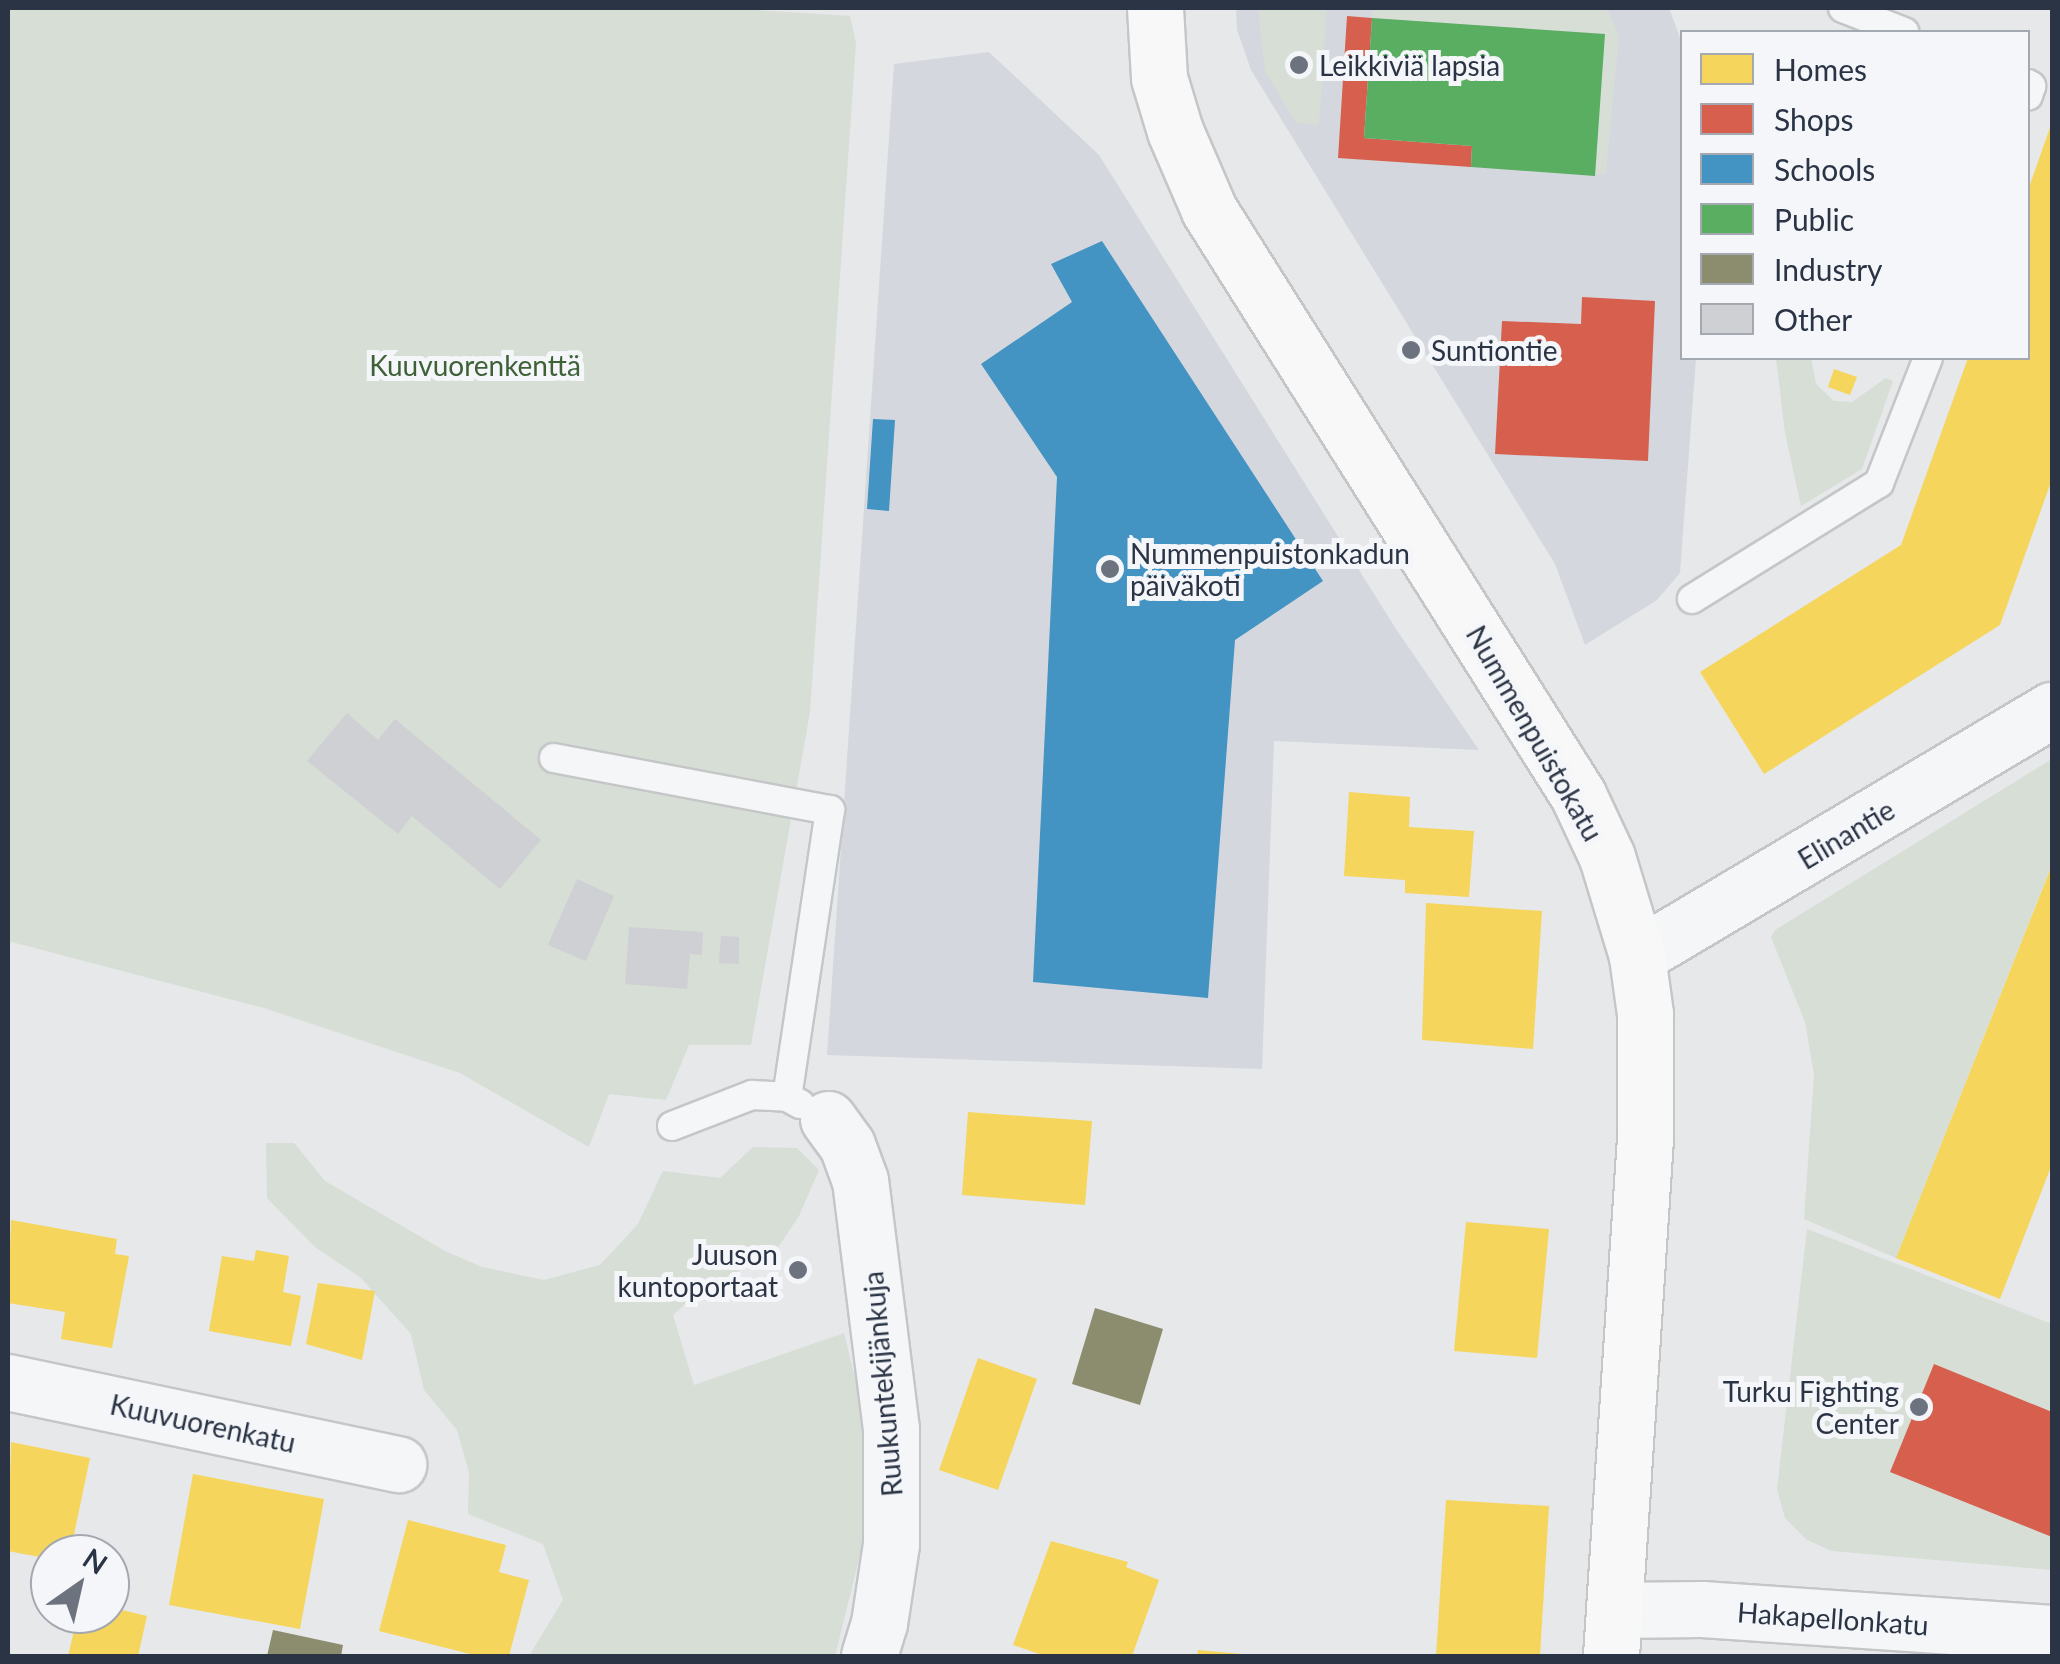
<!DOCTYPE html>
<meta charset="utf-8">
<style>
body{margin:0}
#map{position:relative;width:2060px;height:1664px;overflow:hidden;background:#e6e8ea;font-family:Lato,sans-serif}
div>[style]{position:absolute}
.built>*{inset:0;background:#d4d7dd}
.green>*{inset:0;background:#d6ded6}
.homes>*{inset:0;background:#f6d55c}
.shops>*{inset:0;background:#d6604d}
.schools>*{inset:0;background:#4393c3}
.public>*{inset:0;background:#5aae61}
.industry>*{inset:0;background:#8c8c6e}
.building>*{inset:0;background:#ced0d3}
.roads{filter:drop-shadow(2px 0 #c4c6c8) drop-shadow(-2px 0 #c4c6c8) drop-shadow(0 2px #c4c6c8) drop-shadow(0 -2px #c4c6c8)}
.lane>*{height:28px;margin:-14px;padding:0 14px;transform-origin:14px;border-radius:14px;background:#f5f6f7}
.street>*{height:55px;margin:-27.5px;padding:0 27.5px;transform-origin:27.5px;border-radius:27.5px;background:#f5f6f7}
.secondary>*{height:55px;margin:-27.5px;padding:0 27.5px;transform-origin:27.5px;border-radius:27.5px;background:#f8f8f8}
.dots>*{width:28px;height:28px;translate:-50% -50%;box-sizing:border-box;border:5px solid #f4f6f9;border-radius:50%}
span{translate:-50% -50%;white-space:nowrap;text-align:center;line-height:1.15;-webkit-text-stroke:10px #f4f6f9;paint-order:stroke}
.poi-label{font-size:28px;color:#2b3445}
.left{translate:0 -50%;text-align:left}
.right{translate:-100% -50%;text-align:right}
.park-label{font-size:28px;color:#3f6138}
.street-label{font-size:28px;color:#2b3445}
.frame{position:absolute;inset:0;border:10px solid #2b3445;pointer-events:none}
.legend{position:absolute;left:1680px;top:30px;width:350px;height:330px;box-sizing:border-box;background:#f4f6f9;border:2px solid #a4a8b1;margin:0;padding:12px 18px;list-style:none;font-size:30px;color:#2b3445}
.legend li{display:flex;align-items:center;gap:20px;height:50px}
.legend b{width:50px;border:2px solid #a4a8b1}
.north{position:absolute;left:30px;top:1534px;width:100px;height:100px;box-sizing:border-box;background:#f4f6f9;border:2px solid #a4a8b1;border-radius:50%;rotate:34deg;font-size:28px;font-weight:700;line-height:40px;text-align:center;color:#2b3445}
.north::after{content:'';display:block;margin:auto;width:35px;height:45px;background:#6c737f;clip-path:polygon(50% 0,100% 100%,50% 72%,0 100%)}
</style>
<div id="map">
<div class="built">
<div style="clip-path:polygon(1236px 8px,1669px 8px,1682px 43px,1682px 358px,1696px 358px,1680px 573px,1657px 600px,1585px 645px,1555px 564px,1251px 70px,1237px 30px)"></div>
<div style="clip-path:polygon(989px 52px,1099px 155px,1396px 629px,1479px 750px,1274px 741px,1262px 1069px,827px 1055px,894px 64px)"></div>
</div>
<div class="green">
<div style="clip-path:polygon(8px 8px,723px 8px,850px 16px,856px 43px,810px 712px,751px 1045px,689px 1045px,666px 1100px,609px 1094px,589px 1147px,460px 1073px,264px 1008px,8px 941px)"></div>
<div style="clip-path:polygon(1258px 8px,1327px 8px,1319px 125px,1296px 123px,1265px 72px)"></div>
<div style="clip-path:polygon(1373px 8px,1607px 8px,1619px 36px,1606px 174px,1595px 174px,1604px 34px,1372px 18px)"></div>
<div style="clip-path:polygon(1776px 358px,1811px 358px,1816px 384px,1834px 401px,1852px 402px,1886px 378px,1893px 381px,1862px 469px,1801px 506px,1785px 433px)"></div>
<div style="clip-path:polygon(2052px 759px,2052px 864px,1896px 1258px,1804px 1219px,1814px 1075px,1805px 1022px,1771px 937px,1775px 930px)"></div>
<div style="clip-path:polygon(266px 1143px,294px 1143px,325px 1181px,445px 1251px,482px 1267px,544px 1280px,600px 1265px,638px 1224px,663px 1171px,720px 1178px,753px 1147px,797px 1148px,819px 1170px,799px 1216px,773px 1255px,702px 1288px,673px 1315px,694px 1385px,844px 1333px,870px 1439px,863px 1543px,835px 1656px,529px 1656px,563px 1600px,543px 1544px,468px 1514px,469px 1473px,457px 1430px,424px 1390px,411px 1334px,360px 1277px,315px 1247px,267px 1198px)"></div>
<div style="clip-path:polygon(1807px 1229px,2052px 1324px,2052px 1570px,1832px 1551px,1807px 1540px,1785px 1518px,1777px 1489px)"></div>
</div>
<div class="homes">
<div style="clip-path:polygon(2052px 122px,2052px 479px,2000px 625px,1764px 774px,1700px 672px,1901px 545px,1968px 358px,2028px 358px,2028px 190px)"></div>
<div style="clip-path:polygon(1834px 369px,1857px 377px,1850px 395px,1828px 387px)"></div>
<div style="clip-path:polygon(1349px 792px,1410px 797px,1409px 827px,1474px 831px,1469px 897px,1405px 893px,1405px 880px,1344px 876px)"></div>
<div style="clip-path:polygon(2052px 865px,2052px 1164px,2000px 1299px,1896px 1258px)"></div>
<div style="clip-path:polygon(1426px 903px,1542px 911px,1533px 1049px,1422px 1040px)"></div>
<div style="clip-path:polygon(968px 1112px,1092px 1121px,1085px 1205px,962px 1195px)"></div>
<div style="clip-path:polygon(11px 1220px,117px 1239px,115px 1254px,129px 1256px,112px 1348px,61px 1339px,65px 1312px,8px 1303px)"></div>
<div style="clip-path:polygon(1466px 1222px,1549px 1229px,1537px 1358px,1454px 1351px)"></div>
<div style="clip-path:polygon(256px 1250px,289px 1256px,283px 1292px,301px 1296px,291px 1346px,209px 1331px,222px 1256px,254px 1261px)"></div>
<div style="clip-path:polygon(318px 1283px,375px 1291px,362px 1360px,306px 1344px)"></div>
<div style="clip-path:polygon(978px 1358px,1037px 1379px,998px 1490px,939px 1470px)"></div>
<div style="clip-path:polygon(11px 1442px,90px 1458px,70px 1554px,50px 1554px,50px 1559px,8px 1551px)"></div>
<div style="clip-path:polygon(193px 1474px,324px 1499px,300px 1629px,169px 1605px)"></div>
<div style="clip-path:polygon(1446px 1500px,1549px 1506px,1540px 1656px,1436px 1656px)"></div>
<div style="clip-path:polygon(408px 1520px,506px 1545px,499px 1572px,529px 1580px,509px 1656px,478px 1656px,379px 1631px)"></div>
<div style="clip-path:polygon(1051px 1541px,1128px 1562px,1126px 1567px,1159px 1580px,1132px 1656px,1045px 1656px,1013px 1645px)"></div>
<div style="clip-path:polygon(110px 1607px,147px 1616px,138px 1656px,68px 1656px,78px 1614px,110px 1614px)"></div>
<div style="clip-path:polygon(1198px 1650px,1242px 1654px,1242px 1656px,1197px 1656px)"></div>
</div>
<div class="shops">
<div style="clip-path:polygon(1347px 16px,1372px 18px,1364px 138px,1472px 146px,1471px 167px,1338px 158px)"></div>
<div style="clip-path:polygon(1582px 297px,1655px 301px,1648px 461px,1495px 454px,1502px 321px,1581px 324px)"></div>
<div style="clip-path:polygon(1934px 1364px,2052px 1412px,2052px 1537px,1890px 1472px)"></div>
</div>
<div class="schools">
<div style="clip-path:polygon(1102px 241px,1323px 581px,1235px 640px,1208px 998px,1033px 982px,1057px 477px,981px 364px,1072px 302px,1051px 264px)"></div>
<div style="clip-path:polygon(873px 419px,895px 420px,889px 511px,867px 509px)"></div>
</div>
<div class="public">
<div style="clip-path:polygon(1372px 18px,1605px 34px,1595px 176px,1471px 167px,1472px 146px,1364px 138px)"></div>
</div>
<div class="industry">
<div style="clip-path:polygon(1095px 1308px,1163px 1329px,1140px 1405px,1072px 1384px)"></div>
<div style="clip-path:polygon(273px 1630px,343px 1645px,341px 1656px,267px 1656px)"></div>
</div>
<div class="building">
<div style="clip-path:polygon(347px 713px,378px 740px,395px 719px,541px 840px,500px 889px,412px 816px,398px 834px,307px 761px)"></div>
<div style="clip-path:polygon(577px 879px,614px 896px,586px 961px,548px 945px)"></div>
<div style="clip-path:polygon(629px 927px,703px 932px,702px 955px,690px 954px,687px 989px,625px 984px)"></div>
<div style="clip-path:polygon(721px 936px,739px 937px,739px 964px,719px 963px)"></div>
</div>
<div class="roads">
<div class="lane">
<div style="left:1843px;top:8px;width:66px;rotate:21.5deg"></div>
<div style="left:2028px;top:84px;width:4px;rotate:34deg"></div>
<div style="left:2031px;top:86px;width:10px;rotate:107deg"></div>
<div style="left:1692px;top:599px;width:220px;rotate:-31.8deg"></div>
<div style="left:1879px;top:483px;width:134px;rotate:-68.6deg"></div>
<div style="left:554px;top:758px;width:281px;rotate:10.7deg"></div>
<div style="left:830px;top:810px;width:290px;rotate:98.5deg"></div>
<div style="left:672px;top:1126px;width:86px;rotate:-21.2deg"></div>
<div style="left:752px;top:1095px;width:35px;rotate:3deg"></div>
<div style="left:787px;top:1097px;width:15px;rotate:28deg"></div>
</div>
<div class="street">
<div style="left:1637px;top:956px;width:482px;rotate:-30.7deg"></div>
<div style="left:828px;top:1119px;width:32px;rotate:54deg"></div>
<div style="left:847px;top:1145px;width:37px;rotate:70deg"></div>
<div style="left:860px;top:1180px;width:251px;rotate:82.9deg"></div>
<div style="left:891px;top:1429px;width:115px;rotate:90deg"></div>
<div style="left:891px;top:1544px;width:80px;rotate:98.6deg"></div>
<div style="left:879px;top:1623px;width:34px;rotate:107deg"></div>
<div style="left:8px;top:1382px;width:399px;rotate:11.9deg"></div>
<div style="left:1614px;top:1610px;width:88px;rotate:-0.7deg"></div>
<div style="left:1702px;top:1609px;width:351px;rotate:3.9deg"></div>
</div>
<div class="secondary">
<div style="left:1155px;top:8px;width:70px;rotate:86.7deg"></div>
<div style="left:1159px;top:78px;width:55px;rotate:73.2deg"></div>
<div style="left:1175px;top:131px;width:86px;rotate:66.7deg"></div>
<div style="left:1209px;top:210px;width:692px;rotate:57.76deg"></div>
<div style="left:1578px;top:795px;width:68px;rotate:64.9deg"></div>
<div style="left:1607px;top:857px;width:103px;rotate:73.1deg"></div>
<div style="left:1637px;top:956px;width:59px;rotate:82.1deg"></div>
<div style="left:1645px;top:1014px;width:124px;rotate:90deg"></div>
<div style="left:1645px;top:1138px;width:519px;rotate:93.76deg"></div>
</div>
</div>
<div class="dots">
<div style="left:1299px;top:65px;background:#6c737f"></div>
<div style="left:1411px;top:350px;background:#6c737f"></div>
<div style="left:1110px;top:569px;background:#6c737f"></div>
<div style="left:798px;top:1270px;background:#6c737f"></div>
<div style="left:1919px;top:1407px;background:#6c737f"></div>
</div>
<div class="poi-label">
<span class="left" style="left:1319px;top:65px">Leikkiviä lapsia</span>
<span class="left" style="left:1431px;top:350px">Suntiontie</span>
<span class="left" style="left:1130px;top:569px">Nummenpuistonkadun<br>päiväkoti</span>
<span class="right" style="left:778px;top:1270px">Juuson<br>kuntoportaat</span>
<span class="right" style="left:1899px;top:1407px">Turku Fighting<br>Center</span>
</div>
<div class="park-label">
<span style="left:475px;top:365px">Kuuvuorenkenttä</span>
</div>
<div class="street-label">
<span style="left:1535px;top:733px;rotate:60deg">Nummenpuistokatu</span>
<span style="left:1846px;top:834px;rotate:-31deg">Elinantie</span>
<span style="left:882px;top:1384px;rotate:-95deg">Ruukuntekijänkuja</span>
<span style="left:203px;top:1423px;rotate:12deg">Kuuvuorenkatu</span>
<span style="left:1833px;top:1618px;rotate:4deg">Hakapellonkatu</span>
</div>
<div class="frame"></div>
<ul class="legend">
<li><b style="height:28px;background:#f6d55c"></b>Homes</li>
<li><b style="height:28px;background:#d6604d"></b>Shops</li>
<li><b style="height:28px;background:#4393c3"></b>Schools</li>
<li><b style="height:28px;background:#5aae61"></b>Public</li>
<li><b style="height:28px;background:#8c8c6e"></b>Industry</li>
<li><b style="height:28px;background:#ced0d3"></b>Other</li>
</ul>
<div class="north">N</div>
</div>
